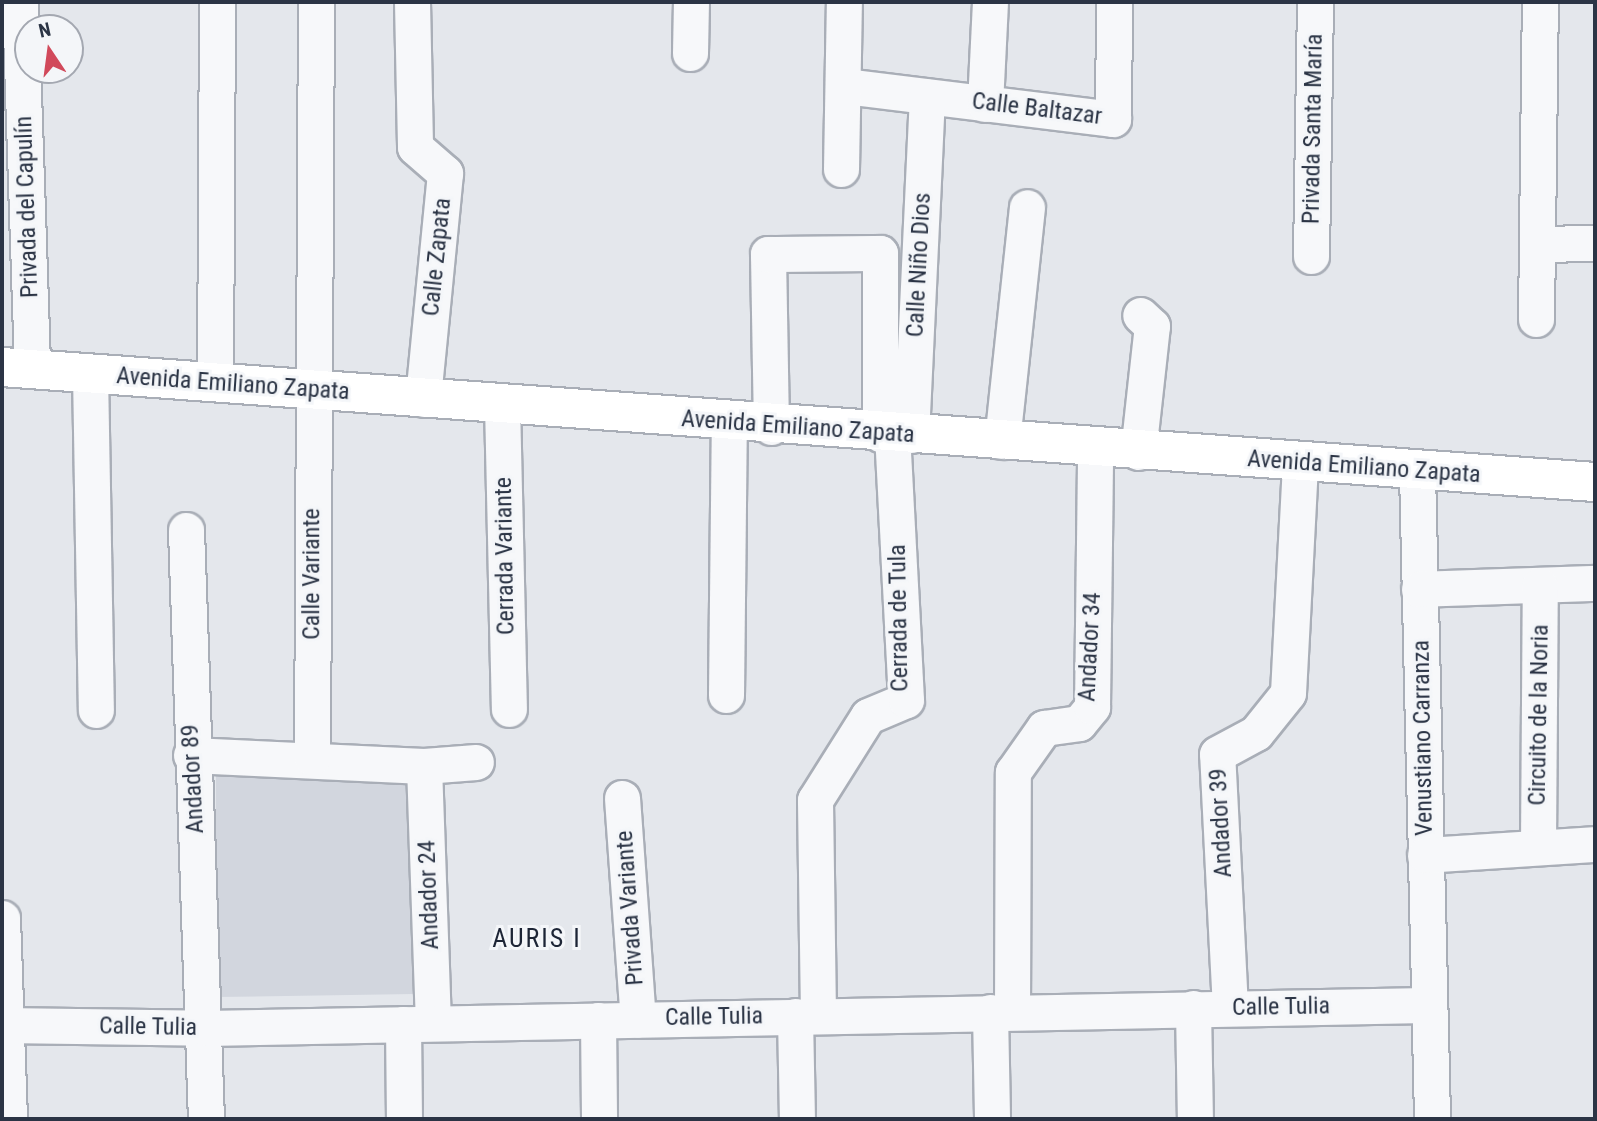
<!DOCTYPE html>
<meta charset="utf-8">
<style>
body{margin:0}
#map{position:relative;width:1597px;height:1121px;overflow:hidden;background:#e4e7ec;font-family:"Roboto Condensed",sans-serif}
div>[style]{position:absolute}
.built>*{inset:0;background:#d2d6de}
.roads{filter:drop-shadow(2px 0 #a9aeb7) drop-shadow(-2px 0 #a9aeb7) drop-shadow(0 2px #a9aeb7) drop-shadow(0 -2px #a9aeb7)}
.minor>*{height:35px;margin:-17.5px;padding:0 17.5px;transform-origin:17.5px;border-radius:17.5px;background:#f7f8fa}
.major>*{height:38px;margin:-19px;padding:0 19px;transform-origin:19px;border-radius:19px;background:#fff}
span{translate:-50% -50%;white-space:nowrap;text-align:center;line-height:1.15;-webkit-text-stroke:6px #f4f6f9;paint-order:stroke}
.street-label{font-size:24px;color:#2b3445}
.neighbourhood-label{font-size:26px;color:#1d2536;letter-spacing:2px}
.frame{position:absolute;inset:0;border:4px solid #2b3445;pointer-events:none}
.north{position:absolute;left:14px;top:14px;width:70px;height:70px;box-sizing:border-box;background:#f4f6f9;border:2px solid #a4a8b1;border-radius:50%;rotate:347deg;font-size:19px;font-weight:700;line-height:28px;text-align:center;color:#2b3445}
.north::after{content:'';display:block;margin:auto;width:24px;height:32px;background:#d1495b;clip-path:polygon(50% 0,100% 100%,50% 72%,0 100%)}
</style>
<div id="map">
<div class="built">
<div style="clip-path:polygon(216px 774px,416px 776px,414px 994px,216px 997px)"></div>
</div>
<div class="roads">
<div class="minor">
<div style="left:20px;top:2px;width:368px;rotate:88.1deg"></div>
<div style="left:412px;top:2px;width:145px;rotate:88.8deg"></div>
<div style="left:415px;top:147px;width:40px;rotate:41deg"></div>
<div style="left:445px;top:173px;width:227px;rotate:95.6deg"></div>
<div style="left:690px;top:53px;width:51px;rotate:-88.9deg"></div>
<div style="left:845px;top:86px;width:270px;rotate:7deg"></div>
<div style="left:1113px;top:119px;width:117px;rotate:-89.5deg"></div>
<div style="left:985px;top:104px;width:102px;rotate:-87.2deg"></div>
<div style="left:841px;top:169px;width:167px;rotate:-89deg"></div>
<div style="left:1537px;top:244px;width:58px;rotate:-1deg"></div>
<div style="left:1311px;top:256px;width:254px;rotate:-89.1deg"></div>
<div style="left:1536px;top:319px;width:317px;rotate:-89.3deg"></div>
<div style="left:90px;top:373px;width:337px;rotate:89deg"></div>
<div style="left:215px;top:382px;width:380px;rotate:-89.7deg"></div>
<div style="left:502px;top:404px;width:305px;rotate:88.7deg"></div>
<div style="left:771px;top:427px;width:173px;rotate:-91deg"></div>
<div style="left:768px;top:254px;width:112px;rotate:-0.5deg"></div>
<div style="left:880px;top:253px;width:181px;rotate:90deg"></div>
<div style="left:911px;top:435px;width:339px;rotate:-87.3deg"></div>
<div style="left:1002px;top:441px;width:235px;rotate:-83.9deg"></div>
<div style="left:1138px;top:452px;width:127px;rotate:-83.7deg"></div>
<div style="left:1152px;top:326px;width:16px;rotate:-137deg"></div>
<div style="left:1417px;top:471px;width:648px;rotate:88.67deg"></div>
<div style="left:186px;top:530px;width:589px;rotate:88.06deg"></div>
<div style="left:1419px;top:589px;width:176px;rotate:-2deg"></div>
<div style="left:726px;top:695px;width:272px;rotate:-89.4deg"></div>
<div style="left:191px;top:755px;width:233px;rotate:2.7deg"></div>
<div style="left:424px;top:766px;width:52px;rotate:-4.4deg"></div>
<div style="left:312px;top:758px;width:756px;rotate:-89.7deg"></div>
<div style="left:424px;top:766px;width:257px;rotate:88deg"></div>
<div style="left:622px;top:798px;width:222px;rotate:85.9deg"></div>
<div style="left:1538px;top:845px;width:260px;rotate:-89.6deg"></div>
<div style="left:1425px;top:855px;width:170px;rotate:-3.7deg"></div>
<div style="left:2px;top:918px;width:201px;rotate:88deg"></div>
<div style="left:1193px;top:1008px;width:111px;rotate:89deg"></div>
<div style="left:1230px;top:1008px;width:254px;rotate:-92.9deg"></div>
<div style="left:1217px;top:754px;width:44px;rotate:-28.3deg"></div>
<div style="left:1256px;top:733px;width:51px;rotate:-51.3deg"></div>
<div style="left:1288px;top:693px;width:230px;rotate:-87deg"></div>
<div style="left:990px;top:1012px;width:107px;rotate:88.9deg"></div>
<div style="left:1012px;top:1012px;width:240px;rotate:-89.8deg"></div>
<div style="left:1013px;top:772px;width:54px;rotate:-54.8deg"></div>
<div style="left:1044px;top:728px;width:35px;rotate:-8deg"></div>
<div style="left:1079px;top:723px;width:21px;rotate:-51deg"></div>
<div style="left:1092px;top:707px;width:258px;rotate:-89.3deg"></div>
<div style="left:795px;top:1016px;width:103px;rotate:88.9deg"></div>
<div style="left:818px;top:1016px;width:216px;rotate:-90.8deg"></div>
<div style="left:815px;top:800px;width:99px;rotate:-57.8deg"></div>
<div style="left:868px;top:716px;width:41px;rotate:-22.8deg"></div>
<div style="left:906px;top:700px;width:265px;rotate:-93deg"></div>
<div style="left:598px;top:1020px;width:99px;rotate:89.4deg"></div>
<div style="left:403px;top:1024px;width:95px;rotate:89.4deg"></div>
<div style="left:2px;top:1025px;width:204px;rotate:0.8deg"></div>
<div style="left:206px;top:1028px;width:1221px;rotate:-1.08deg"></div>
</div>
<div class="major">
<div style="left:2px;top:367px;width:1597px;rotate:4.13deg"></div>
</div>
</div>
<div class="street-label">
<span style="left:1037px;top:109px;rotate:7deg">Calle Baltazar</span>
<span style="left:1313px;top:129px;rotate:-89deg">Privada Santa María</span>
<span style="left:27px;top:207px;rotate:-92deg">Privada del Capulín</span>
<span style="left:437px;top:257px;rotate:-84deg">Calle Zapata</span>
<span style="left:919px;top:265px;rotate:-87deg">Calle Niño Dios</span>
<span style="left:233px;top:384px;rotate:4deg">Avenida Emiliano Zapata</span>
<span style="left:798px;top:427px;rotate:4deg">Avenida Emiliano Zapata</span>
<span style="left:1364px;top:467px;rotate:4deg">Avenida Emiliano Zapata</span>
<span style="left:505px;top:556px;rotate:-91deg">Cerrada Variante</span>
<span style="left:312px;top:574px;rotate:-90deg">Calle Variante</span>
<span style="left:899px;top:618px;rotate:-91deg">Cerrada de Tula</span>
<span style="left:1090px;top:647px;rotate:-87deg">Andador 34</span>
<span style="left:1539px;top:715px;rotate:-89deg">Circuito de la Noria</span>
<span style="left:1423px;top:738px;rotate:-91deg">Venustiano Carranza</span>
<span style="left:193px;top:779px;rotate:-93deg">Andador 89</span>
<span style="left:1221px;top:823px;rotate:-93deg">Andador 39</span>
<span style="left:429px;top:895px;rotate:-92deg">Andador 24</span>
<span style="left:630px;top:908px;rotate:-94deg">Privada Variante</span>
<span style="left:1281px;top:1007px;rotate:-1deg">Calle Tulia</span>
<span style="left:714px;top:1017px;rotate:-1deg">Calle Tulia</span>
<span style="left:148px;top:1027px;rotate:1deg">Calle Tulia</span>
</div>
<div class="neighbourhood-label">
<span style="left:537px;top:939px">AURIS I</span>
</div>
<div class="frame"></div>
<div class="north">N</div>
</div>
